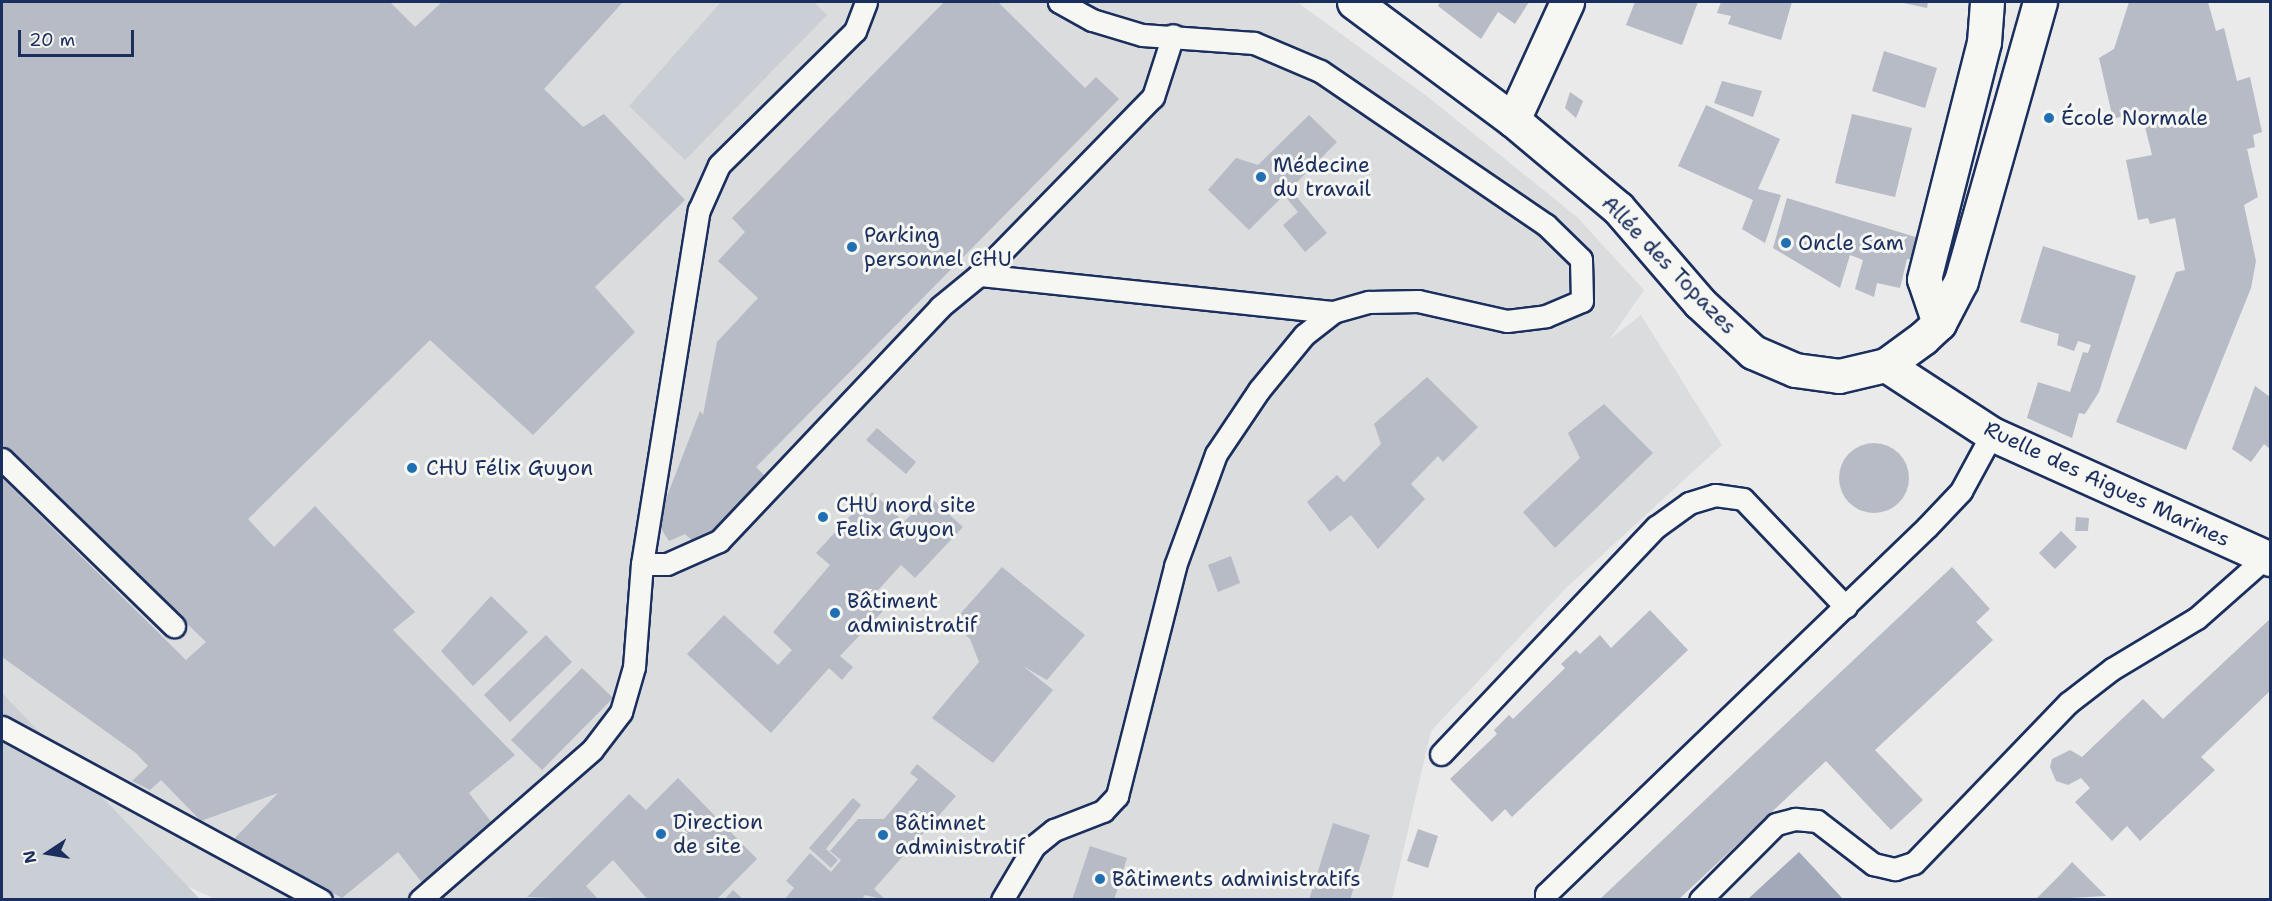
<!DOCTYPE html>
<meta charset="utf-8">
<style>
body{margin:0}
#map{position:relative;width:2272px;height:901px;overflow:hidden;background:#e9eae9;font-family:"Shantell Sans",sans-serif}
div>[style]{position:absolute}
.built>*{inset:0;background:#dadcde}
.green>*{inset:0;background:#caced5}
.water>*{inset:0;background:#a2aaba}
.building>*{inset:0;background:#b6bbc6}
.round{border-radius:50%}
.roads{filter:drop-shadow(2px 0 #1b2f5e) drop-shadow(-2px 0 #1b2f5e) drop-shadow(0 2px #1b2f5e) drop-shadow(0 -2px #1b2f5e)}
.lane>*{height:21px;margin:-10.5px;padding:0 10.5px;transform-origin:10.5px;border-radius:10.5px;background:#f6f6f2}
.street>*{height:33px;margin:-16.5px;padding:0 16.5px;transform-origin:16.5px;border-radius:16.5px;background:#f6f6f2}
.secondary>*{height:33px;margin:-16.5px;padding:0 16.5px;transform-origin:16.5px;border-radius:16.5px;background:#f6f6f2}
.dots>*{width:16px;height:16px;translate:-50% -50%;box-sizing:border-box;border:3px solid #f6f6f2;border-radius:50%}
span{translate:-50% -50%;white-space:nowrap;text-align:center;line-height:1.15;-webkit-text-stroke:6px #f6f6f2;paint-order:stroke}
.poi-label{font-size:21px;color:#1b2f5e}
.left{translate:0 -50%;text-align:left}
.street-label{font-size:21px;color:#1b2f5e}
.frame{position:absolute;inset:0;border:3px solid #1b2f5e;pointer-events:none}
.north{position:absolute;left:18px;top:823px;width:60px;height:60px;-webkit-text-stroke:4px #f6f6f2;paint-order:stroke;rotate:258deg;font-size:16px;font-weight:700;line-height:24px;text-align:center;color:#1b2f5e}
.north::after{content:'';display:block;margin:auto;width:21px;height:27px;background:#1b2f5e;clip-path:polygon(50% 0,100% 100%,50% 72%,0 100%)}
.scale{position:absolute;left:18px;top:30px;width:116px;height:27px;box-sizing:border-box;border:3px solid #1b2f5e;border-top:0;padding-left:8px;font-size:18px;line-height:21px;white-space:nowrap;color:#1b2f5e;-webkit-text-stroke:4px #f6f6f2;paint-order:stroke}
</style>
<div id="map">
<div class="built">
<div style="clip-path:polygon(2px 2px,1297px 2px,1428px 97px,1577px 217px,1644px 290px,1610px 339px,1641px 315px,1722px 445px,1565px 589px,1431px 731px,1392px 899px,215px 899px,2px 800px)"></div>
</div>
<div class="green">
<div style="clip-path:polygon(721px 2px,814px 2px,827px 15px,685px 160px,629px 106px)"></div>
<div style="clip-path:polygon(2px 693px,200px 899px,2px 899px)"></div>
</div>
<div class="water">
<div style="clip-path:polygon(1799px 852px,1843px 899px,1748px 899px)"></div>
</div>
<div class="building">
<div style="clip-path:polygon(2px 2px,390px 2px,415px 27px,442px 2px,623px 2px,544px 89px,583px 127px,604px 114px,685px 200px,595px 287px,635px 332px,533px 435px,430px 340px,248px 519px,274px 547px,315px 506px,415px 612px,393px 630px,515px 755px,469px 793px,493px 824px,423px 884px,398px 852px,342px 898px,234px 839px,278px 793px,201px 821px,161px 780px,150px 790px,132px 781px,148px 766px,136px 753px,2px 657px,2px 478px,186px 660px,206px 642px,2px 444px)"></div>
<div style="clip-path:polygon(944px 2px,998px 2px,1085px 88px,1096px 77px,1119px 99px,756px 467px,765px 476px,738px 505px,743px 512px,702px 550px,685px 534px,669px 541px,657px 522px,700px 411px,703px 415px,717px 342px,758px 298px,718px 261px,745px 232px,732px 218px)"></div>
<div style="clip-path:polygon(1440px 2px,1529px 2px,1515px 24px,1498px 12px,1481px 39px,1438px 6px)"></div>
<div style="clip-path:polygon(1635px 2px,1698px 2px,1682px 45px,1626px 25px)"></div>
<div style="clip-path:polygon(1721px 2px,1792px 2px,1781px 40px,1728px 24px,1731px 16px,1717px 13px)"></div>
<div style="clip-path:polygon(1899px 2px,1928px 2px,1927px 8px)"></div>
<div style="clip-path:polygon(2129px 2px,2208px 2px,2216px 31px,2224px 28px,2237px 81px,2250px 77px,2262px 132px,2253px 135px,2255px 147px,2247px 149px,2258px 197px,2244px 205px,2256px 261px,2251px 288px,2186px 450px,2116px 422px,2176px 272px,2185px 270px,2175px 218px,2150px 224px,2148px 218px,2138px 220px,2126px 160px,2152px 155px,2141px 111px,2113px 119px,2099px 58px,2114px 49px)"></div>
<div style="clip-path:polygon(1884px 51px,1937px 68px,1925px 108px,1872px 91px)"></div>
<div style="clip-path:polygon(1722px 81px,1762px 91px,1753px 117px,1714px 103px)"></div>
<div style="clip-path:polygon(1570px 92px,1583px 101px,1576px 118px,1565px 108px)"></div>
<div style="clip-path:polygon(1706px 105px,1780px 139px,1758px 189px,1781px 195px,1765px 243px,1742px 229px,1753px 200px,1678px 166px)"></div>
<div style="clip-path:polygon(1852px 114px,1912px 128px,1895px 197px,1835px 183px)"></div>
<div style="clip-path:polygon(1309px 115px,1337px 142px,1290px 189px,1327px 233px,1305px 252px,1283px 225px,1298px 212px,1284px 195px,1249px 230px,1208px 190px,1236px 158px,1258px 165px)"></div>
<div style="clip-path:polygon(1787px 198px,1919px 238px,1914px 260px,1907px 259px,1900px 288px,1877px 283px,1874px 297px,1855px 289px,1863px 260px,1850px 255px,1840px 288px,1773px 248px)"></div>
<div style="clip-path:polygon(2043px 246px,2136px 276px,2099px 392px,2085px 414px,2079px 413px,2072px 438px,2027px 418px,2038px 382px,2070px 392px,2083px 352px,2088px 353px,2091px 345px,2078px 341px,2074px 351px,2057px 345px,2059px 334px,2020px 322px)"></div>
<div style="clip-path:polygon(1427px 377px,1478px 427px,1443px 462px,1438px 456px,1411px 484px,1425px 499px,1378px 549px,1351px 515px,1330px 532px,1307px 502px,1337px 475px,1344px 482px,1381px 444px,1374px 424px)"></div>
<div style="clip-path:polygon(2255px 386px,2270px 397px,2270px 449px,2264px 444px,2251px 462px,2232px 449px)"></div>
<div style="clip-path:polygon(1604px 404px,1653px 453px,1555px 548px,1523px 512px,1580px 458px,1568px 433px)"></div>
<div style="clip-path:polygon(877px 428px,916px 462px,906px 474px,866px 440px)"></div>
<div class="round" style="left:1839px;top:443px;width:70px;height:70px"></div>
<div style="clip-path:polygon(872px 492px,904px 522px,929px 496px,963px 527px,915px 578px,901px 565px,870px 599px,883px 611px,840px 656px,853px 667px,842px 680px,829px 668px,771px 733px,687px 654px,724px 615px,778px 665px,792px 650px,773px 632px,830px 565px,816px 553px)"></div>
<div style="clip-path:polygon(2076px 517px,2089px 518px,2088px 531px,2075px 531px)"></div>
<div style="clip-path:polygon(2061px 531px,2077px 547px,2055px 569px,2039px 553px)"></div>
<div style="clip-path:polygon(1231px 556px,1240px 583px,1218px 592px,1208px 565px)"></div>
<div style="clip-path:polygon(1002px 567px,1085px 635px,1047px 680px,1023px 666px,1053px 690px,993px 763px,932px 718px,979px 662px,970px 639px,952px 623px)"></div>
<div style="clip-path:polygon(1952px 567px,1990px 609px,1976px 622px,1993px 640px,1875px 750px,1923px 800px,1891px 830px,1826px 761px,1678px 900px,1599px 900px)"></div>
<div style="clip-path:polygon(491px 596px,528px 632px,473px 686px,441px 651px)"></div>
<div style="clip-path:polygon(1650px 610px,1688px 650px,1512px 817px,1505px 809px,1492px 822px,1450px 779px,1497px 734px,1494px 730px,1509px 715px,1513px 719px,1565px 668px,1561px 664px,1576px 650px,1580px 654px,1600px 635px,1611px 648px)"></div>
<div style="clip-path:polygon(2270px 619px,2270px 691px,2201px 757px,2215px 770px,2140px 841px,2127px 826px,2112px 841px,2075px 802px,2090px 788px,2081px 778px,2068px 785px,2056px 781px,2050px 767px,2052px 759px,2070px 750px,2082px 757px,2143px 699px,2163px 719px)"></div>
<div style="clip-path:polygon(546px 635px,572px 662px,510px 722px,484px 695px)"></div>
<div style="clip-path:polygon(582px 668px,613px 698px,542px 770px,511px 740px)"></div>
<div style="clip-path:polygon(917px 764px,956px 796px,874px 889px,886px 900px,865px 895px,861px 900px,784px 900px,794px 888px,786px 881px,810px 853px,831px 872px,841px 860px,830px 851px,858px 819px,884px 819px,918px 779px,910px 773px)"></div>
<div style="clip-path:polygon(678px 778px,757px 859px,716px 900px,648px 900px,613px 860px,586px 886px,599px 900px,527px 897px,629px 794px,646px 810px)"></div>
<div style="clip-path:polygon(853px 798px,861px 805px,826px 849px,838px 860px,831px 868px,809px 848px)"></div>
<div style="clip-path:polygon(1333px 823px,1370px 835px,1350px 900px,1309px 900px)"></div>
<div style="clip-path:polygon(1418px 829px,1438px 836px,1428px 868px,1407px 861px)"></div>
<div style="clip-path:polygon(1090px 846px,1127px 858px,1114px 900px,1072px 900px)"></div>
<div style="clip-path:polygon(2072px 862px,2106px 896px,2035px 900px,2061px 874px)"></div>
<div style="clip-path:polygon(733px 890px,744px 900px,724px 900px)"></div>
</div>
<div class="roads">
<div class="lane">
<div style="left:979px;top:275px;width:356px;rotate:6deg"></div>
<div style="left:2px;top:459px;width:240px;rotate:44.2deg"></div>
<div style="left:642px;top:564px;width:25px"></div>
<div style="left:667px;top:564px;width:57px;rotate:-23.9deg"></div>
<div style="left:719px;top:541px;width:322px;rotate:-46.6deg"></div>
<div style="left:940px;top:307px;width:50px;rotate:-39.4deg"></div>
<div style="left:979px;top:275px;width:249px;rotate:-45.7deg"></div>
<div style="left:1153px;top:97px;width:65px;rotate:-72.1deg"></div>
<div style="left:2px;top:727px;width:363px;rotate:28.5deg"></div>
<div style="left:1441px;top:754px;width:313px;rotate:-46.6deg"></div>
<div style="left:1656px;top:527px;width:41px;rotate:-36deg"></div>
<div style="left:1689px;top:503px;width:27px;rotate:-17deg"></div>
<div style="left:1715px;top:495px;width:28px;rotate:8deg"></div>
<div style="left:1743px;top:499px;width:149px;rotate:46.4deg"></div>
<div style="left:420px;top:900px;width:228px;rotate:-41.1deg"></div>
<div style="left:592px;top:750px;width:48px;rotate:-52.7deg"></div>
<div style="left:621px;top:712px;width:47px;rotate:-73.9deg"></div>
<div style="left:634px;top:667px;width:103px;rotate:-85.6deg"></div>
<div style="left:642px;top:564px;width:359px;rotate:-80.9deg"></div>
<div style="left:699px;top:210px;width:49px;rotate:-66deg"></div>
<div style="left:719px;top:165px;width:191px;rotate:-44.6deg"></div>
<div style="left:855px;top:31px;width:31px;rotate:-69deg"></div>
<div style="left:1002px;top:900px;width:63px;rotate:-59.3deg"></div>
<div style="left:1034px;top:846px;width:26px;rotate:-39deg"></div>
<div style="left:1054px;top:830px;width:53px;rotate:-21.2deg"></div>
<div style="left:1103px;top:811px;width:21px;rotate:-47deg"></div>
<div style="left:1117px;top:796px;width:237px;rotate:-75.8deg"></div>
<div style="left:1175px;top:566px;width:119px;rotate:-69.9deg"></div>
<div style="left:1216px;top:454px;width:77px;rotate:-56.1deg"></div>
<div style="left:1259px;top:390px;width:71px;rotate:-50.7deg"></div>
<div style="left:1304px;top:335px;width:37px;rotate:-38deg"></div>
<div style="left:1333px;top:312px;width:37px;rotate:-16deg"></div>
<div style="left:1369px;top:302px;width:49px;rotate:-1.2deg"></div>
<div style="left:1418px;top:301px;width:91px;rotate:12.7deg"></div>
<div style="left:1507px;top:321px;width:39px;rotate:-7deg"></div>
<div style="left:1546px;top:316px;width:39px;rotate:-23deg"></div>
<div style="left:1582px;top:301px;width:42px;rotate:-91.4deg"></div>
<div style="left:1581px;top:259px;width:49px;rotate:-135.8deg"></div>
<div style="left:1546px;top:225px;width:273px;rotate:-145.7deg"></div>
<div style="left:1320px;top:71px;width:72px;rotate:-157deg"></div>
<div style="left:1254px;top:43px;width:112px;rotate:-175.9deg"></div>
<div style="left:1142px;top:35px;width:52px;rotate:-163.3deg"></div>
<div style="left:1092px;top:20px;width:38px;rotate:-151deg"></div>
<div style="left:1546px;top:900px;width:6px;rotate:-90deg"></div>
<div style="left:1546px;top:894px;width:529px;rotate:-43.93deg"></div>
<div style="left:1927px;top:527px;width:50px;rotate:-46.6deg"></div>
<div style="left:1961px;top:491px;width:65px;rotate:-61.5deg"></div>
<div style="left:1700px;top:900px;width:107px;rotate:-45deg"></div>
<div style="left:1776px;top:824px;width:20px;rotate:-15deg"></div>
<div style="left:1795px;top:819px;width:22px;rotate:5deg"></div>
<div style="left:1817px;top:821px;width:71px;rotate:37.5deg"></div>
<div style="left:1873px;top:864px;width:23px;rotate:13deg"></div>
<div style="left:1895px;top:869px;width:20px;rotate:-18deg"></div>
<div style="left:1914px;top:863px;width:222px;rotate:-46.1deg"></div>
<div style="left:2068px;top:703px;width:56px;rotate:-37.7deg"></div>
<div style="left:2112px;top:669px;width:99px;rotate:-31deg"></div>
<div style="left:2197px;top:618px;width:92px;rotate:-41.5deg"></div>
</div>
<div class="street">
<div style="left:1513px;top:120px;width:130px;rotate:-65.4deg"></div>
<div style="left:1939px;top:323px;width:46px;rotate:-108.8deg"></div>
<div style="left:1924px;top:279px;width:244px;rotate:-75.8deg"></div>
<div style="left:1984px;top:42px;width:40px;rotate:-85.7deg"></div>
<div style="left:1886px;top:365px;width:126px;rotate:33.1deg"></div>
<div style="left:1992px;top:434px;width:305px;rotate:24.2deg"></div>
</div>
<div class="secondary">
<div style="left:1354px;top:2px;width:198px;rotate:36.6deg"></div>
<div style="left:1513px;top:120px;width:137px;rotate:40deg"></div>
<div style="left:1618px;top:208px;width:125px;rotate:49.2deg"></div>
<div style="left:1700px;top:303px;width:72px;rotate:42.8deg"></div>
<div style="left:1753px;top:352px;width:46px;rotate:23.2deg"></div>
<div style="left:1795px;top:370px;width:44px;rotate:7.8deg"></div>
<div style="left:1839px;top:376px;width:48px;rotate:-13.2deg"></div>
<div style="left:1886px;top:365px;width:46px;rotate:-36.1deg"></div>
<div style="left:1923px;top:338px;width:22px;rotate:-43deg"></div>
<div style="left:1939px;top:323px;width:47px;rotate:-62.4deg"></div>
<div style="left:1961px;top:281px;width:290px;rotate:-74.2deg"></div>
</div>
</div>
<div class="dots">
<div style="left:2049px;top:118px;background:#1f6fb2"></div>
<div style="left:1261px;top:177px;background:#1f6fb2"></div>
<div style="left:1786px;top:243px;background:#1f6fb2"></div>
<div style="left:852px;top:247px;background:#1f6fb2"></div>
<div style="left:412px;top:468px;background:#1f6fb2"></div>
<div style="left:823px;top:517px;background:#1f6fb2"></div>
<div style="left:835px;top:613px;background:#1f6fb2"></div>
<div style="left:661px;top:834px;background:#1f6fb2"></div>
<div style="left:883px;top:835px;background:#1f6fb2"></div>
<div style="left:1100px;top:879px;background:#1f6fb2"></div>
</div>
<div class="poi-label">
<span class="left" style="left:2061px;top:118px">École Normale</span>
<span class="left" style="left:1273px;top:177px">Médecine<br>du travail</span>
<span class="left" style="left:864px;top:247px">Parking<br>personnel CHU</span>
<span class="left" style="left:1798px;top:243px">Oncle Sam</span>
<span class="left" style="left:426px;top:468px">CHU Félix Guyon</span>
<span class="left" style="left:836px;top:517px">CHU nord site<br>Felix Guyon</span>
<span class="left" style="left:847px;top:613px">Bâtiment<br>administratif</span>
<span class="left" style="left:673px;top:834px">Direction<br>de site</span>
<span class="left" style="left:895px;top:835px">Bâtimnet<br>administratif</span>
<span class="left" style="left:1112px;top:879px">Bâtiments administratifs</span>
</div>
<div class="street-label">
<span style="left:1669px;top:265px;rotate:46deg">Allée des Topazes</span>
<span style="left:2107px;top:484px;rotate:25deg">Ruelle des Aigues Marines</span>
</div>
<div class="frame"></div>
<div class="north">N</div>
<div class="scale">20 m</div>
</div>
